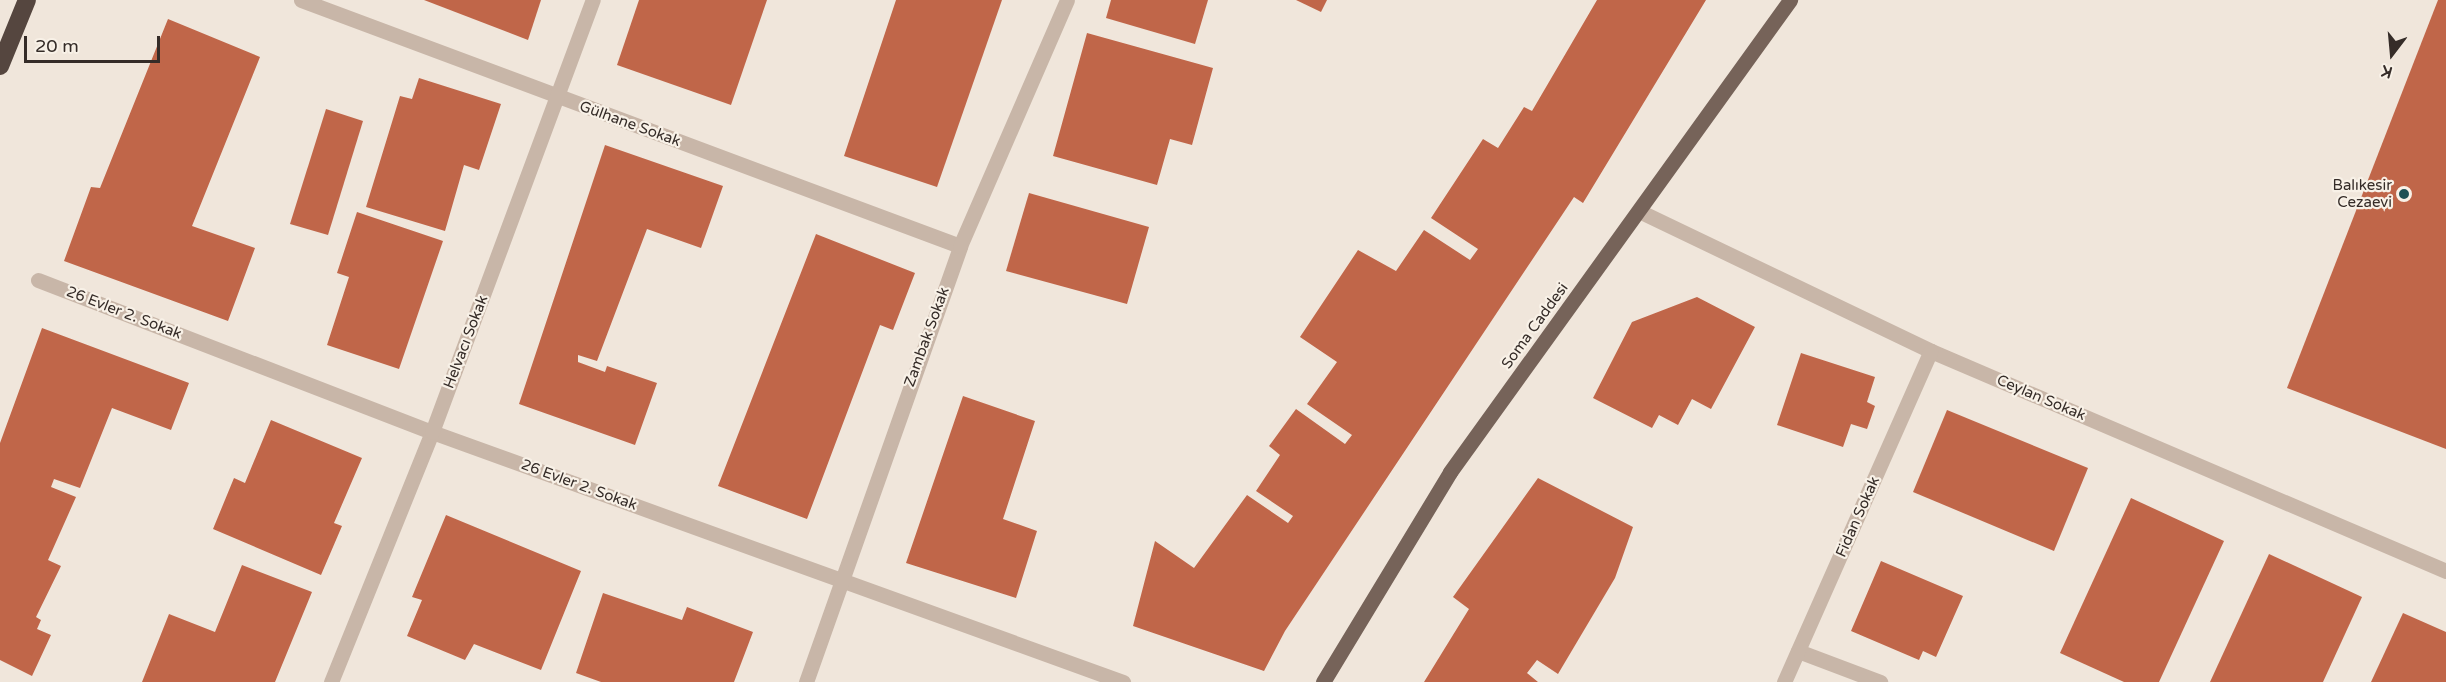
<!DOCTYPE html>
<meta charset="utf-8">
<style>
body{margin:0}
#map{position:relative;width:2446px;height:682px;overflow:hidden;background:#f0e6db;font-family:"Varela Round",sans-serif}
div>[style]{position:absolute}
.building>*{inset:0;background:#c06649}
.minor>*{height:15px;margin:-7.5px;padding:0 7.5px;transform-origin:7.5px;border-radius:7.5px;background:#c8b6a8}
.major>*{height:15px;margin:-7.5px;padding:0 7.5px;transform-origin:7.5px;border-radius:7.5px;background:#766359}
.highway>*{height:18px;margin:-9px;padding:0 9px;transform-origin:9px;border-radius:9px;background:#55463f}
.dots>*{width:16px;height:16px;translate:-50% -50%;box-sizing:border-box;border:3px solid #f8f1e7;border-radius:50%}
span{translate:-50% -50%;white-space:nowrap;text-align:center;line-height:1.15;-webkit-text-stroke:4.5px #f8f1e7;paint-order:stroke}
.street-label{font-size:15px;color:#352c28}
.poi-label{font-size:15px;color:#352c28}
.right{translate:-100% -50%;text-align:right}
.north{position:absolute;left:2362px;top:24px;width:60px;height:60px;-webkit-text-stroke:4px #f8f1e7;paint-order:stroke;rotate:196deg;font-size:16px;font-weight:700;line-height:24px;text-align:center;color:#352c28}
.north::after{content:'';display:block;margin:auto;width:21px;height:27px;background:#352c28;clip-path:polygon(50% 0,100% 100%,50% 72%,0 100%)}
.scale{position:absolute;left:24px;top:36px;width:136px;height:27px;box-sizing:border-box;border:3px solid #352c28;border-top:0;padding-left:8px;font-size:18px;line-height:21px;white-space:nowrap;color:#352c28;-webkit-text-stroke:4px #f8f1e7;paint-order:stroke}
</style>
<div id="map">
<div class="building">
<div style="clip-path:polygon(424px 0,541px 0,528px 40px)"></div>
<div style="clip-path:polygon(639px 0,767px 0,731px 105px,617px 65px)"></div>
<div style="clip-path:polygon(896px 0,1002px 0,937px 187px,844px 156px)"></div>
<div style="clip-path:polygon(1111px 0,1208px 0,1195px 44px,1106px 18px)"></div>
<div style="clip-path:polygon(1296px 0,1327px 0,1321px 12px)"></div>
<div style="clip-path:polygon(1597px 0,1706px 0,1583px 203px,1574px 197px,1285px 631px,1264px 671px,1133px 626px,1155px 541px,1194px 568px,1247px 495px,1288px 523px,1293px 516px,1256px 491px,1280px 455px,1269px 446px,1296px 409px,1345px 444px,1352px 435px,1307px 404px,1337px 362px,1300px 337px,1358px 250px,1396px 271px,1424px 230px,1470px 260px,1478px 249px,1431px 218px,1483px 139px,1498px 148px,1524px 107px,1532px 111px)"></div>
<div style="clip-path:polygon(2438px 0,2446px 0,2446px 449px,2287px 388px)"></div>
<div style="clip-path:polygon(168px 19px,260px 57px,192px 226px,255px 248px,228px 321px,64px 261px,91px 187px,100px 188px)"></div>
<div style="clip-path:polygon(1087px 33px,1213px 68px,1192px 145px,1170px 139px,1157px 185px,1053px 156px)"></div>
<div style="clip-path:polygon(419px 78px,501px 104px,479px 170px,464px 165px,445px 231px,366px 207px,400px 96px,412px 99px)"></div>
<div style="clip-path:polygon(326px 109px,363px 121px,328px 235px,290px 224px)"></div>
<div style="clip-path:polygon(605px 145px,723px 186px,701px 248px,647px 229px,597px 361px,578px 355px,578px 362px,605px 372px,607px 366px,657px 383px,635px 445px,519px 404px)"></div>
<div style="clip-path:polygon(1029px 193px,1149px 227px,1127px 304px,1006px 271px)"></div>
<div style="clip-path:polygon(357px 212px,443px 241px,399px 369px,327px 345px,349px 277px,337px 273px)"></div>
<div style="clip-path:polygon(816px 234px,915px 273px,893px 330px,880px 325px,807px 519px,718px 486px)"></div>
<div style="clip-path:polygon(1697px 297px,1755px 327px,1711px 409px,1692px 399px,1678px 425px,1659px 415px,1652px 428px,1593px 398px,1632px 322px)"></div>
<div style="clip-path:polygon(42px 328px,189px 383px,171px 430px,112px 408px,80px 488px,54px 479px,51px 487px,76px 497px,48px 560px,61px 566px,36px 617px,41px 620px,37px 629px,51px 635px,32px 676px,0 660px,0 443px)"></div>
<div style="clip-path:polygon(1801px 353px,1875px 377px,1867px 402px,1875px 406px,1867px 429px,1851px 424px,1843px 447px,1777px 425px)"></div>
<div style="clip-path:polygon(963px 396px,1035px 421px,1003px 519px,1037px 531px,1016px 598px,906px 563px)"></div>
<div style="clip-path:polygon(1947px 410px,2088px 468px,2054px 551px,1913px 492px)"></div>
<div style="clip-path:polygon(271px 420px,362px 458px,334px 523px,342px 526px,321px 575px,213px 529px,234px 478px,245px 483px)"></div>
<div style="clip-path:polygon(1538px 478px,1633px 527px,1615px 578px,1558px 674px,1537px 660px,1527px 673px,1538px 682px,1424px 682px,1469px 609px,1453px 597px)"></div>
<div style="clip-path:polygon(2131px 498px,2224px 541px,2159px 682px,2124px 682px,2060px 653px)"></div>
<div style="clip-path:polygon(446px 515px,581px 571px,541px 670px,474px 644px,465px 660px,407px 636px,422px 600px,412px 597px)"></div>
<div style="clip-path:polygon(2269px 554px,2362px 597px,2323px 682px,2210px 682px)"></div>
<div style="clip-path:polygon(1881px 561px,1963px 596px,1936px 657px,1923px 651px,1919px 660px,1851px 631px)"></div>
<div style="clip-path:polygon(242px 565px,312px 592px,275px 682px,142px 682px,169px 614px,215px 632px)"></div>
<div style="clip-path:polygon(603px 593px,682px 620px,687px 607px,753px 632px,734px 682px,601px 682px,576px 673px)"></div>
<div style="clip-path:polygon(2403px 613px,2446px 632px,2446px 682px,2371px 682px)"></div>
</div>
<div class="minor">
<div style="left:301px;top:0;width:703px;rotate:20.47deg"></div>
<div style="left:1641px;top:212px;width:322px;rotate:25.6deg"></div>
<div style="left:1931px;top:351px;width:560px;rotate:23.13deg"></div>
<div style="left:38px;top:280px;width:422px;rotate:21.1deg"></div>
<div style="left:432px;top:432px;width:735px;rotate:19.89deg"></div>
<div style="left:1798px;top:651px;width:88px;rotate:20.7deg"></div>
<div style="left:331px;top:682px;width:270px;rotate:-68deg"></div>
<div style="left:432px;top:432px;width:461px;rotate:-69.6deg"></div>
<div style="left:806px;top:682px;width:462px;rotate:-70.5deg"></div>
<div style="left:960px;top:246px;width:268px;rotate:-66.5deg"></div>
<div style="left:1784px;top:682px;width:362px;rotate:-66.1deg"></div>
</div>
<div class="major">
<div style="left:1323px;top:682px;width:245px;rotate:-58.8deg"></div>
<div style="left:1450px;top:472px;width:582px;rotate:-54.23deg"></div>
</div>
<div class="highway">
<div style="left:0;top:66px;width:71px;rotate:-67.8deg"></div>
</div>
<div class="dots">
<div style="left:2404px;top:194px;background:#1f5154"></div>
</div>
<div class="street-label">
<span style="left:630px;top:124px;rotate:20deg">Gülhane Sokak</span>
<span style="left:124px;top:313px;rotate:21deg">26 Evler 2. Sokak</span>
<span style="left:1535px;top:326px;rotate:-54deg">Soma Caddesi</span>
<span style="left:927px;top:337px;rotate:-70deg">Zambak Sokak</span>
<span style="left:466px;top:342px;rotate:-69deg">Helvacı Sokak</span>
<span style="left:2041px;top:398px;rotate:23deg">Ceylan Sokak</span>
<span style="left:579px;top:485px;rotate:20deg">26 Evler 2. Sokak</span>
<span style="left:1858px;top:517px;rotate:-66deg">Fidan Sokak</span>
</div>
<div class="poi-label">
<span class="right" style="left:2392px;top:194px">Balıkesir<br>Cezaevi</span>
</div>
<div class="north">K</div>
<div class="scale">20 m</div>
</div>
